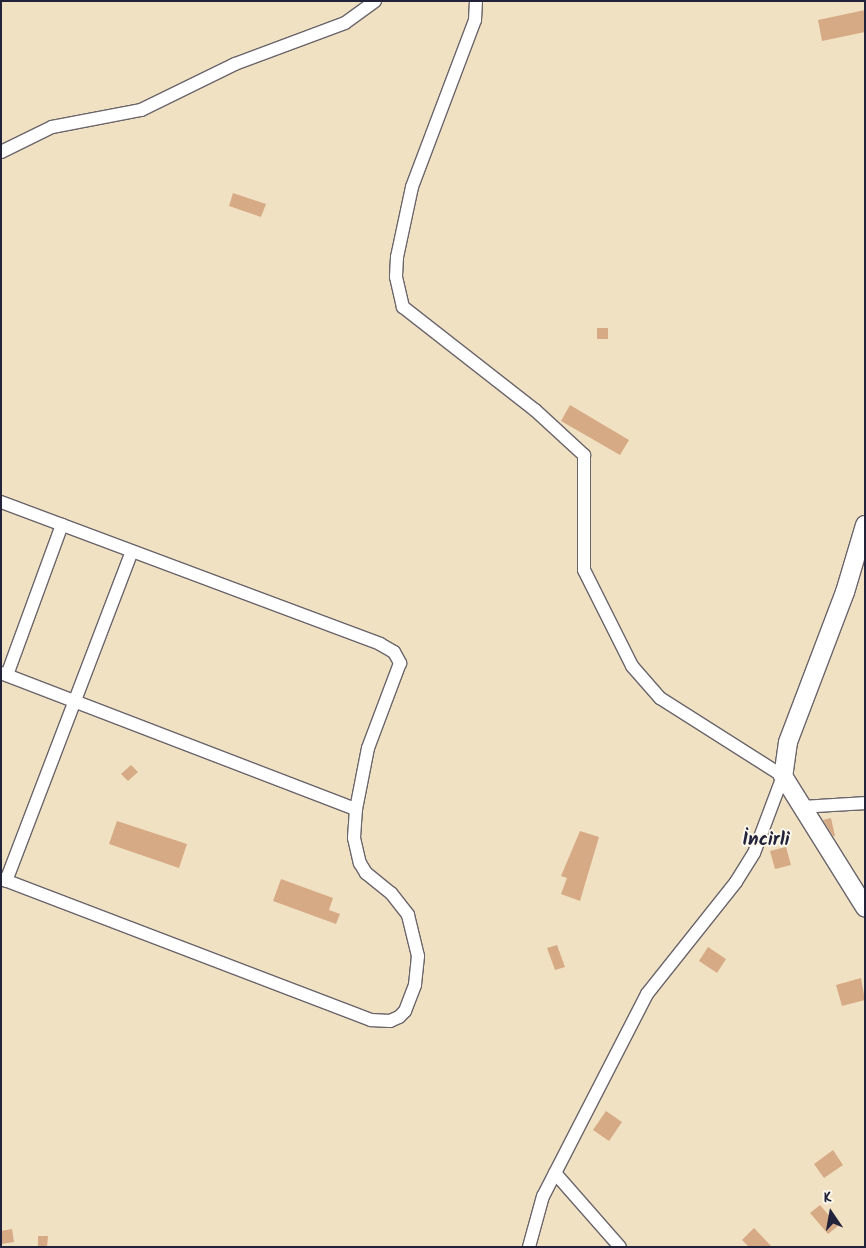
<!DOCTYPE html>
<meta charset="utf-8">
<style>
body{margin:0}
#map{position:relative;width:866px;height:1248px;overflow:hidden;background:#f1e1c3;font-family:Kalam,sans-serif}
div>[style]{position:absolute}
.building>*{inset:0;background:#d6aa85}
.roads{filter:drop-shadow(1px 0 #6a656b) drop-shadow(-1px 0 #6a656b) drop-shadow(0 1px #6a656b) drop-shadow(0 -1px #6a656b)}
.street>*{height:12px;margin:-6px;padding:0 6px;transform-origin:6px;border-radius:6px;background:#fff}
.secondary>*{height:18px;margin:-9px;padding:0 9px;transform-origin:9px;border-radius:9px;background:#fff}
span{translate:-50% -50%;white-space:nowrap;text-align:center;line-height:1.15;-webkit-text-stroke:4px #fbf7ec;paint-order:stroke}
.neighbourhood-label{font-size:19px;color:#22223b;font-weight:700}
.frame{position:absolute;inset:0;border:2px solid #22223b;pointer-events:none}
.north{position:absolute;left:806px;top:1188px;width:50px;height:50px;-webkit-text-stroke:4px #fbf7ec;paint-order:stroke;rotate:348deg;font-size:14px;font-weight:700;line-height:20px;text-align:center;color:#22223b}
.north::after{content:'';display:block;margin:auto;width:18px;height:22px;background:#22223b;clip-path:polygon(50% 0,100% 100%,50% 72%,0 100%)}
</style>
<div id="map">
<div class="building">
<div style="clip-path:polygon(865px 10px,865px 32px,822px 41px,818px 20px)"></div>
<div style="clip-path:polygon(233px 193px,266px 204px,261px 217px,229px 206px)"></div>
<div style="clip-path:polygon(597px 328px,608px 328px,608px 339px,597px 339px)"></div>
<div style="clip-path:polygon(570px 405px,629px 440px,620px 455px,561px 421px)"></div>
<div style="clip-path:polygon(131px 765px,138px 772px,128px 781px,121px 774px)"></div>
<div style="clip-path:polygon(831px 818px,835px 836px,833px 836px,823px 820px)"></div>
<div style="clip-path:polygon(117px 821px,187px 844px,179px 868px,109px 844px)"></div>
<div style="clip-path:polygon(580px 831px,599px 837px,580px 901px,561px 894px,567px 878px,561px 876px)"></div>
<div style="clip-path:polygon(786px 847px,791px 865px,775px 869px,770px 851px)"></div>
<div style="clip-path:polygon(281px 879px,333px 898px,329px 910px,340px 914px,336px 924px,273px 901px)"></div>
<div style="clip-path:polygon(557px 945px,565px 967px,555px 970px,547px 948px)"></div>
<div style="clip-path:polygon(708px 947px,726px 959px,717px 973px,699px 961px)"></div>
<div style="clip-path:polygon(861px 978px,865px 1000px,842px 1006px,836px 985px)"></div>
<div style="clip-path:polygon(606px 1111px,622px 1122px,609px 1141px,593px 1130px)"></div>
<div style="clip-path:polygon(833px 1150px,843px 1165px,824px 1178px,814px 1164px)"></div>
<div style="clip-path:polygon(820px 1205px,838px 1226px,828px 1234px,810px 1213px)"></div>
<div style="clip-path:polygon(754px 1228px,772px 1247px,749px 1247px,742px 1240px)"></div>
<div style="clip-path:polygon(12px 1229px,14px 1242px,1px 1244px,1px 1231px)"></div>
<div style="clip-path:polygon(38px 1236px,48px 1236px,47px 1247px,38px 1247px)"></div>
</div>
<div class="roads">
<div class="street">
<div style="left:476px;top:1px;width:19px;rotate:93deg"></div>
<div style="left:475px;top:20px;width:178px;rotate:110.7deg"></div>
<div style="left:412px;top:187px;width:72px;rotate:102.1deg"></div>
<div style="left:397px;top:257px;width:20px;rotate:93deg"></div>
<div style="left:396px;top:277px;width:31px;rotate:77deg"></div>
<div style="left:403px;top:307px;width:167px;rotate:38deg"></div>
<div style="left:535px;top:410px;width:67px;rotate:42.6deg"></div>
<div style="left:584px;top:455px;width:115px;rotate:90deg"></div>
<div style="left:584px;top:570px;width:107px;rotate:63.4deg"></div>
<div style="left:632px;top:666px;width:43px;rotate:48.8deg"></div>
<div style="left:660px;top:698px;width:146px;rotate:32.4deg"></div>
<div style="left:783px;top:776px;width:82px;rotate:110.6deg"></div>
<div style="left:754px;top:853px;width:34px;rotate:122deg"></div>
<div style="left:736px;top:882px;width:143px;rotate:128.5deg"></div>
<div style="left:647px;top:994px;width:227px;rotate:117.2deg"></div>
<div style="left:543px;top:1196px;width:53px;rotate:105.4deg"></div>
<div style="left:1px;top:152px;width:57px;rotate:-26.1deg"></div>
<div style="left:52px;top:127px;width:91px;rotate:-10.8deg"></div>
<div style="left:141px;top:110px;width:105px;rotate:-26.1deg"></div>
<div style="left:235px;top:64px;width:117px;rotate:-20.4deg"></div>
<div style="left:345px;top:23px;width:37px;rotate:-36deg"></div>
<div style="left:1px;top:502px;width:405px;rotate:20.5deg"></div>
<div style="left:380px;top:644px;width:16px;rotate:30deg"></div>
<div style="left:394px;top:652px;width:13px;rotate:61deg"></div>
<div style="left:400px;top:663px;width:91px;rotate:110.6deg"></div>
<div style="left:368px;top:748px;width:62px;rotate:101.1deg"></div>
<div style="left:356px;top:809px;width:29px;rotate:94deg"></div>
<div style="left:354px;top:838px;width:26px;rotate:77deg"></div>
<div style="left:360px;top:863px;width:12px;rotate:59deg"></div>
<div style="left:366px;top:873px;width:32px;rotate:39deg"></div>
<div style="left:391px;top:893px;width:28px;rotate:52deg"></div>
<div style="left:408px;top:915px;width:42px;rotate:76.3deg"></div>
<div style="left:418px;top:956px;width:29px;rotate:96deg"></div>
<div style="left:415px;top:985px;width:28px;rotate:111deg"></div>
<div style="left:405px;top:1011px;width:8px;rotate:135deg"></div>
<div style="left:399px;top:1017px;width:10px;rotate:156deg"></div>
<div style="left:390px;top:1021px;width:19px;rotate:-177deg"></div>
<div style="left:371px;top:1020px;width:396px;rotate:-159.1deg"></div>
<div style="left:1px;top:673px;width:380px;rotate:21deg"></div>
<div style="left:7px;top:675px;width:160px;rotate:-69.9deg"></div>
<div style="left:800px;top:807px;width:65px;rotate:-3.5deg"></div>
<div style="left:6px;top:881px;width:351px;rotate:-69.1deg"></div>
<div style="left:555px;top:1173px;width:98px;rotate:48.7deg"></div>
</div>
<div class="secondary">
<div style="left:865px;top:525px;width:70px;rotate:106.6deg"></div>
<div style="left:845px;top:592px;width:160px;rotate:110.8deg"></div>
<div style="left:788px;top:742px;width:34px;rotate:98deg"></div>
<div style="left:783px;top:776px;width:155px;rotate:58deg"></div>
</div>
</div>
<div class="neighbourhood-label">
<span style="left:766px;top:841px">İncirli</span>
</div>
<div class="frame"></div>
<div class="north">K</div>
</div>
